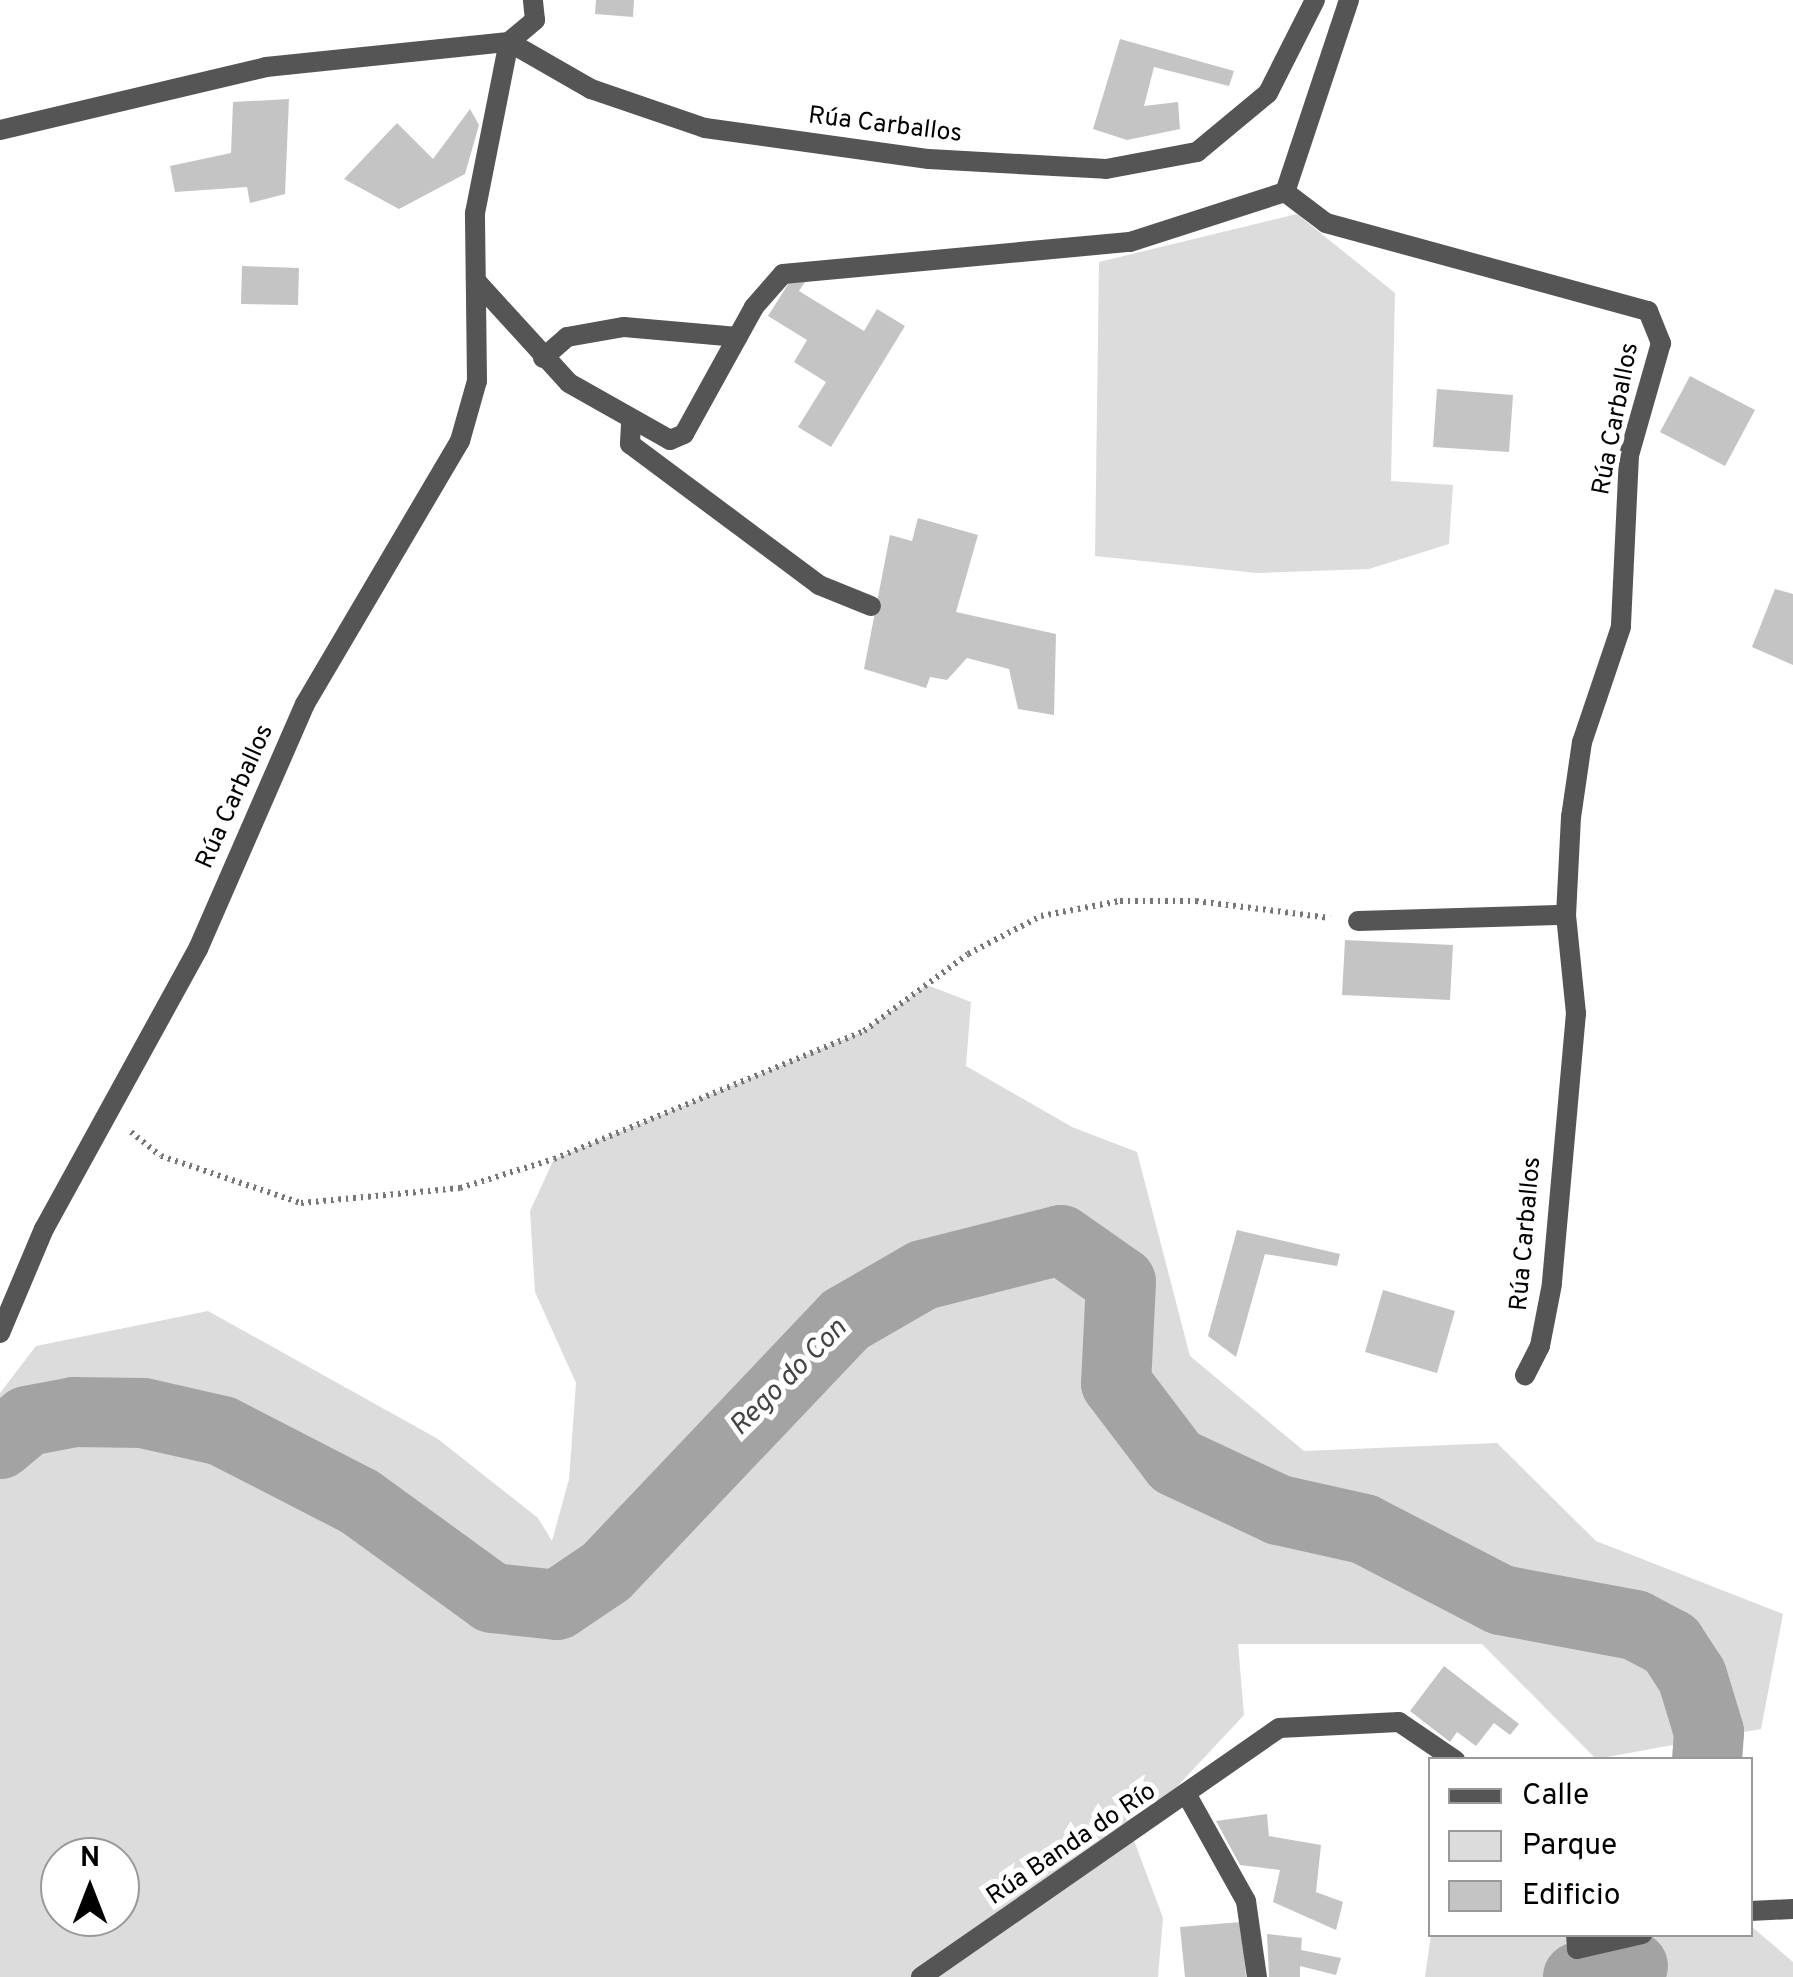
<!DOCTYPE html>
<meta charset="utf-8">
<style>
body{margin:0}
#map{position:relative;width:1793px;height:1977px;overflow:hidden;background:#fff;font-family:Overpass,sans-serif}
div>[style]{position:absolute}
.green>*{inset:0;background:#dcdcdc}
.river>*{height:70px;margin:-35px;padding:0 35px;transform-origin:35px;border-radius:35px;background:#a3a3a3}
.building>*{inset:0;background:#c4c4c4}
.path>*{height:6px;margin-top:-3px;transform-origin:0;background:repeating-linear-gradient(90deg,#777 0 2.5px,transparent 0 7.5px)}
.lane>*{height:20px;margin:-10px;padding:0 10px;transform-origin:10px;border-radius:10px;background:#555}
.street>*{height:20px;margin:-10px;padding:0 10px;transform-origin:10px;border-radius:10px;background:#555}
span{translate:-50% -50%;white-space:nowrap;text-align:center;line-height:1.15;-webkit-text-stroke:10px #fff;paint-order:stroke}
.street-label{font-size:25px;color:#000}
.water-label{font-size:28px;color:#444;font-style:italic}
.legend{position:absolute;left:1428px;top:1757px;width:325px;height:180px;box-sizing:border-box;background:#fff;border:2px solid #999;margin:0;padding:12px 18px;list-style:none;font-size:30px;color:#000}
.legend li{display:flex;align-items:center;gap:20px;height:50px}
.legend b{width:50px;border:2px solid #999}
.north{position:absolute;left:40px;top:1837px;width:100px;height:100px;box-sizing:border-box;background:#fff;border:2px solid #999;border-radius:50%;rotate:0deg;font-size:28px;font-weight:700;line-height:40px;text-align:center;color:#000}
.north::after{content:'';display:block;margin:auto;width:35px;height:45px;background:#000;clip-path:polygon(50% 0,100% 100%,50% 72%,0 100%)}
</style>
<div id="map">
<div class="green">
<div style="clip-path:polygon(1297px 214px,1395px 293px,1391px 481px,1453px 485px,1449px 544px,1369px 569px,1257px 573px,1095px 556px,1099px 262px)"></div>
<div style="clip-path:polygon(evenodd,927px 985px,971px 1002px,966px 1066px,1072px 1127px,1137px 1152px,1190px 1356px,1304px 1451px,1497px 1443px,1596px 1541px,1783px 1614px,1761px 1729px,1596px 1759px,1482px 1644px,1238px 1644px,1244px 1715px,1132px 1835px,1163px 1918px,1158px 1977px,0 1977px,0 1393px,36px 1346px,208px 1311px,438px 1439px,538px 1518px,552px 1541px,569px 1479px,576px 1383px,535px 1292px,530px 1211px,554px 1159px,864px 1031px,927px 985px,60px 1857px,120px 1857px,120px 1917px,60px 1917px,60px 1857px)"></div>
<div style="clip-path:polygon(1751px 1926px,1793px 1962px,1793px 1977px,1425px 1977px,1431px 1934px,1576px 1935px,1577px 1948px,1642px 1935px,1750px 1934px)"></div>
</div>
<div class="river">
<div style="left:0;top:1444px;width:35px;rotate:-40deg"></div>
<div style="left:27px;top:1421px;width:48px;rotate:-10.8deg"></div>
<div style="left:74px;top:1412px;width:69px;rotate:0.8deg"></div>
<div style="left:143px;top:1413px;width:81px;rotate:12.8deg"></div>
<div style="left:222px;top:1431px;width:155px;rotate:27.2deg"></div>
<div style="left:360px;top:1502px;width:163px;rotate:36deg"></div>
<div style="left:492px;top:1598px;width:65px;rotate:6.1deg"></div>
<div style="left:557px;top:1605px;width:59px;rotate:-34deg"></div>
<div style="left:606px;top:1572px;width:347px;rotate:-46.5deg"></div>
<div style="left:845px;top:1320px;width:90px;rotate:-30deg"></div>
<div style="left:923px;top:1275px;width:142px;rotate:-14.2deg"></div>
<div style="left:1061px;top:1240px;width:73px;rotate:35deg"></div>
<div style="left:1121px;top:1282px;width:101px;rotate:92.8deg"></div>
<div style="left:1116px;top:1383px;width:99px;rotate:52.8deg"></div>
<div style="left:1176px;top:1462px;width:114px;rotate:25deg"></div>
<div style="left:1279px;top:1510px;width:87px;rotate:12.6deg"></div>
<div style="left:1364px;top:1529px;width:154px;rotate:27.4deg"></div>
<div style="left:1501px;top:1600px;width:136px;rotate:10.6deg"></div>
<div style="left:1635px;top:1625px;width:41px;rotate:27.8deg"></div>
<div style="left:1671px;top:1644px;width:38px;rotate:57deg"></div>
<div style="left:1692px;top:1676px;width:59px;rotate:73.1deg"></div>
<div style="left:1709px;top:1732px;width:28px;rotate:94deg"></div>
<div style="left:1578px;top:1977px;width:56px;rotate:-11.3deg"></div>
</div>
<div class="building">
<div style="clip-path:polygon(596px 0,634px 0,633px 17px,595px 14px)"></div>
<div style="clip-path:polygon(1120px 39px,1234px 71px,1229px 86px,1154px 67px,1144px 106px,1178px 102px,1180px 129px,1127px 140px,1093px 129px)"></div>
<div style="clip-path:polygon(289px 99px,285px 194px,250px 203px,247px 187px,175px 192px,170px 166px,231px 153px,233px 102px)"></div>
<div style="clip-path:polygon(470px 109px,479px 125px,465px 174px,399px 209px,344px 179px,397px 123px,433px 159px)"></div>
<div style="clip-path:polygon(242px 266px,299px 268px,298px 305px,241px 304px)"></div>
<div style="clip-path:polygon(807px 279px,799px 291px,864px 331px,877px 309px,905px 326px,831px 447px,798px 427px,826px 382px,794px 362px,807px 340px,768px 316px,790px 281px)"></div>
<div style="clip-path:polygon(1690px 376px,1755px 410px,1725px 466px,1660px 432px)"></div>
<div style="clip-path:polygon(1437px 389px,1513px 395px,1509px 452px,1433px 447px)"></div>
<div style="clip-path:polygon(918px 518px,978px 535px,956px 612px,1056px 634px,1054px 715px,1018px 709px,1009px 669px,967px 658px,947px 680px,930px 677px,926px 688px,864px 669px,890px 535px,912px 541px)"></div>
<div style="clip-path:polygon(1775px 589px,1793px 594px,1793px 665px,1752px 647px)"></div>
<div style="clip-path:polygon(1345px 940px,1453px 945px,1450px 1000px,1342px 995px)"></div>
<div style="clip-path:polygon(1237px 1230px,1340px 1254px,1337px 1266px,1265px 1254px,1236px 1357px,1208px 1336px)"></div>
<div style="clip-path:polygon(1383px 1290px,1455px 1311px,1437px 1373px,1365px 1352px)"></div>
<div style="clip-path:polygon(1444px 1666px,1519px 1724px,1510px 1735px,1494px 1723px,1476px 1746px,1457px 1732px,1450px 1742px,1410px 1711px)"></div>
<div style="clip-path:polygon(1267px 1814px,1269px 1836px,1321px 1845px,1316px 1892px,1343px 1902px,1336px 1930px,1273px 1902px,1280px 1870px,1240px 1865px,1216px 1821px)"></div>
<div style="clip-path:polygon(1241px 1922px,1246px 1977px,1185px 1977px,1180px 1927px)"></div>
<div style="clip-path:polygon(1267px 1934px,1302px 1938px,1301px 1950px,1341px 1958px,1336px 1975px,1300px 1966px,1300px 1977px,1269px 1977px)"></div>
</div>
<div class="path">
<div style="left:131px;top:1132px;width:38px;rotate:39deg"></div>
<div style="left:161px;top:1156px;width:148px;rotate:18.6deg"></div>
<div style="left:301px;top:1203px;width:160px;rotate:-5.4deg"></div>
<div style="left:460px;top:1188px;width:98px;rotate:-17.1deg"></div>
<div style="left:554px;top:1159px;width:335px;rotate:-22.4deg"></div>
<div style="left:864px;top:1031px;width:129px;rotate:-36.5deg"></div>
<div style="left:968px;top:954px;width:82px;rotate:-27.5deg"></div>
<div style="left:1041px;top:916px;width:80px;rotate:-10.8deg"></div>
<div style="left:1120px;top:901px;width:76px"></div>
<div style="left:1196px;top:901px;width:135px;rotate:7.2deg"></div>
</div>
<div class="lane">
<div style="left:631px;top:424px;width:20px;rotate:93deg"></div>
<div style="left:630px;top:444px;width:236px;rotate:36.7deg"></div>
<div style="left:819px;top:585px;width:56px;rotate:22deg"></div>
</div>
<div class="street">
<div style="left:1349px;top:0;width:202px;rotate:108.4deg"></div>
<div style="left:1285px;top:192px;width:51px;rotate:37.1deg"></div>
<div style="left:1326px;top:223px;width:334px;rotate:15.3deg"></div>
<div style="left:1648px;top:311px;width:35px;rotate:68deg"></div>
<div style="left:1661px;top:343px;width:116px;rotate:105.9deg"></div>
<div style="left:1629px;top:455px;width:172px;rotate:92.7deg"></div>
<div style="left:1621px;top:627px;width:121px;rotate:108.7deg"></div>
<div style="left:1582px;top:742px;width:76px;rotate:98.3deg"></div>
<div style="left:1571px;top:817px;width:98px;rotate:92.9deg"></div>
<div style="left:1566px;top:915px;width:99px;rotate:84.2deg"></div>
<div style="left:1576px;top:1013px;width:272px;rotate:95.1deg"></div>
<div style="left:1552px;top:1284px;width:63px;rotate:101deg"></div>
<div style="left:1540px;top:1346px;width:33px;rotate:117deg"></div>
<div style="left:0;top:130px;width:273px;rotate:-13.3deg"></div>
<div style="left:266px;top:67px;width:244px;rotate:-5.9deg"></div>
<div style="left:509px;top:42px;width:95px;rotate:29.8deg"></div>
<div style="left:591px;top:89px;width:120px;rotate:18.9deg"></div>
<div style="left:705px;top:128px;width:226px;rotate:7.9deg"></div>
<div style="left:929px;top:159px;width:177px;rotate:3.2deg"></div>
<div style="left:1106px;top:169px;width:93px;rotate:-10.6deg"></div>
<div style="left:1197px;top:152px;width:92px;rotate:-39.7deg"></div>
<div style="left:1268px;top:93px;width:104px;rotate:-63.2deg"></div>
<div style="left:476px;top:281px;width:138px;rotate:47.6deg"></div>
<div style="left:569px;top:383px;width:116px;rotate:29.4deg"></div>
<div style="left:670px;top:440px;width:15px;rotate:-23deg"></div>
<div style="left:684px;top:434px;width:145px;rotate:-61.1deg"></div>
<div style="left:754px;top:307px;width:44px;rotate:-48.7deg"></div>
<div style="left:783px;top:274px;width:348px;rotate:-5.3deg"></div>
<div style="left:1130px;top:242px;width:163px;rotate:-17.9deg"></div>
<div style="left:543px;top:358px;width:32px;rotate:-41deg"></div>
<div style="left:567px;top:337px;width:58px;rotate:-10deg"></div>
<div style="left:624px;top:327px;width:114px;rotate:5deg"></div>
<div style="left:1358px;top:921px;width:208px;rotate:-1.7deg"></div>
<div style="left:0;top:1333px;width:113px;rotate:-67.1deg"></div>
<div style="left:44px;top:1229px;width:320px;rotate:-61.2deg"></div>
<div style="left:198px;top:949px;width:267px;rotate:-66.4deg"></div>
<div style="left:305px;top:704px;width:305px;rotate:-59.5deg"></div>
<div style="left:460px;top:441px;width:62px;rotate:-74.2deg"></div>
<div style="left:477px;top:381px;width:168px;rotate:-90.7deg"></div>
<div style="left:475px;top:213px;width:174px;rotate:-78.8deg"></div>
<div style="left:509px;top:42px;width:34px;rotate:-40deg"></div>
<div style="left:535px;top:20px;width:20px;rotate:-96deg"></div>
<div style="left:1188px;top:1797px;width:119px;rotate:60.9deg"></div>
<div style="left:1246px;top:1901px;width:77px;rotate:81.8deg"></div>
<div style="left:1750px;top:1911px;width:43px;rotate:-2.7deg"></div>
<div style="left:1576px;top:1934px;width:15px;rotate:86deg"></div>
<div style="left:1577px;top:1949px;width:67px;rotate:-13deg"></div>
<div style="left:921px;top:1977px;width:436px;rotate:-34.8deg"></div>
<div style="left:1279px;top:1728px;width:120px;rotate:-2.9deg"></div>
<div style="left:1399px;top:1722px;width:68px;rotate:34.2deg"></div>
</div>
<div class="street-label">
<span style="left:885px;top:126px;rotate:7deg">Rúa Carballos</span>
<span style="left:1617px;top:419px;rotate:-79deg">Rúa Carballos</span>
<span style="left:236px;top:797px;rotate:-66deg">Rúa Carballos</span>
<span style="left:1527px;top:1234px;rotate:-85deg">Rúa Carballos</span>
<span style="left:1072px;top:1845px;rotate:-34deg">Rúa Banda do Río</span>
</div>
<div class="water-label">
<span style="left:789px;top:1378px;rotate:-45deg">Rego do Con</span>
</div>
<ul class="legend">
<li><b style="height:12px;background:#555"></b>Calle</li>
<li><b style="height:28px;background:#dcdcdc"></b>Parque</li>
<li><b style="height:28px;background:#c4c4c4"></b>Edificio</li>
</ul>
<div class="north">N</div>
</div>
